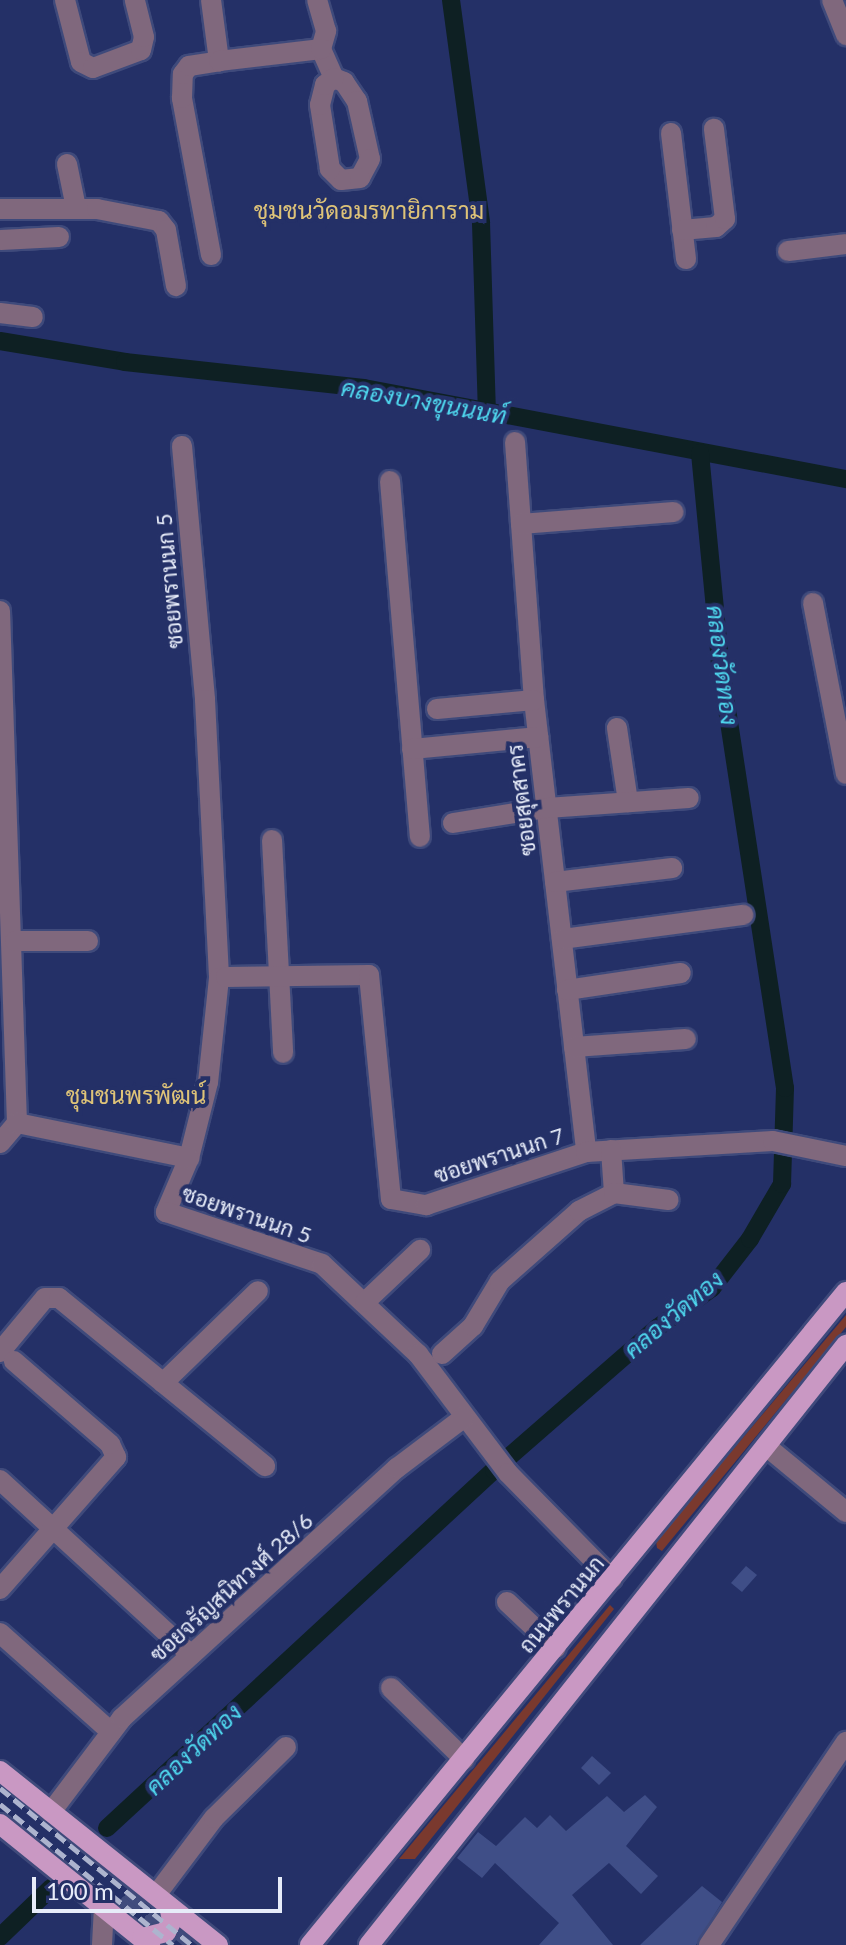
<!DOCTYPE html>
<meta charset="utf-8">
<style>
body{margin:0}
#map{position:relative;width:846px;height:1945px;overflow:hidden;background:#243067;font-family:Lato,Sarabun,sans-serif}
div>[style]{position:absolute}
.green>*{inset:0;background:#7a392e}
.canal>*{height:18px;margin:-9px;padding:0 9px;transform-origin:9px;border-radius:9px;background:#0e2023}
.building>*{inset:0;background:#3f4e87}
.major-tunnel>*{height:20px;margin-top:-10px;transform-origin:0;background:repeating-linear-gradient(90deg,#414c7d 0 20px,transparent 0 30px)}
.roads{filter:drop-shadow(2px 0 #3f4a7b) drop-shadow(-2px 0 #3f4a7b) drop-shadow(0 2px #3f4a7b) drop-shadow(0 -2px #3f4a7b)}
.minor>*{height:20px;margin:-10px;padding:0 10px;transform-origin:10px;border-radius:10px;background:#80687d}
.major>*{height:20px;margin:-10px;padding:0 10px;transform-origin:10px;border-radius:10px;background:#c998c3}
.rail>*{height:5px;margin-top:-2.5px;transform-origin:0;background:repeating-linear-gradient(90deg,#adb4ce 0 12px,transparent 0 18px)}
span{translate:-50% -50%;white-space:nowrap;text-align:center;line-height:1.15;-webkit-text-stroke:8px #243067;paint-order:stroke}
.street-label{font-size:22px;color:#e7ecf9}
.neighbourhood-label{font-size:24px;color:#dec378}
.water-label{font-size:24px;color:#4fd8ef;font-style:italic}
.scale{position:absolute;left:32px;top:1877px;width:250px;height:36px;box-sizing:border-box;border:4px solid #e7ecf9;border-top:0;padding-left:10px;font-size:24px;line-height:28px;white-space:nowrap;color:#e7ecf9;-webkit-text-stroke:6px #243067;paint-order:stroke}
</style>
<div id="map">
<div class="green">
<div style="clip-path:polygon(846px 1315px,846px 1327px,662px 1551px,657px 1548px,656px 1541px)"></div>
<div style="clip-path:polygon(610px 1605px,614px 1609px,415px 1859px,399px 1859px)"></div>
</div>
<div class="canal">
<div style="left:451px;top:0;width:225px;rotate:82.3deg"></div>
<div style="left:481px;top:223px;width:186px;rotate:88.2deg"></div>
<div style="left:0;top:341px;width:127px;rotate:9.5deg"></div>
<div style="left:125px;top:362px;width:240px;rotate:6.2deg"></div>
<div style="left:364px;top:388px;width:491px;rotate:10.7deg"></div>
<div style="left:107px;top:1828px;width:527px;rotate:-42.77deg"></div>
<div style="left:494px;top:1470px;width:216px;rotate:-41.1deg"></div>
<div style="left:657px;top:1328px;width:68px;rotate:-36deg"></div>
<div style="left:712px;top:1288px;width:62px;rotate:-52.2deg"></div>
<div style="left:750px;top:1239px;width:64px;rotate:-59.8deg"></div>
<div style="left:782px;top:1184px;width:96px;rotate:-88.2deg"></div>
<div style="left:785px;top:1088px;width:432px;rotate:-98.7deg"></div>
<div style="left:720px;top:661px;width:209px;rotate:-95.5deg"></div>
<div style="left:0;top:1937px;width:71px;rotate:-43.9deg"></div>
</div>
<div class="building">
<div style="clip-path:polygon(746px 1566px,757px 1575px,742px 1592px,731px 1583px)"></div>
<div style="clip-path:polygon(592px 1756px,611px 1773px,599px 1785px,581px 1768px)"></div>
<div style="clip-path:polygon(645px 1795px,657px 1807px,626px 1846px,658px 1876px,641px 1894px,609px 1863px,572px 1895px,613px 1945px,539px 1945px,559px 1923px,495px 1863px,482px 1878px,457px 1858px,478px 1832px,496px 1846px,525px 1817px,537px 1828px,550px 1815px,566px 1831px,607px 1796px,624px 1812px)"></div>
<div style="clip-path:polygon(702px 1886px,722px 1902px,696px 1945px,640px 1945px)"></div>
</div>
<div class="major-tunnel">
<div style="left:130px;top:1889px;width:88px;rotate:39.5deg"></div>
<div style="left:117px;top:1904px;width:65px;rotate:38.8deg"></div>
</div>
<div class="roads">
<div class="minor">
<div style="left:65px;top:0;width:64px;rotate:75.5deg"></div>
<div style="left:81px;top:62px;width:13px;rotate:27deg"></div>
<div style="left:93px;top:68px;width:51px;rotate:-20.6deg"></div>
<div style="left:141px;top:50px;width:13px;rotate:-77deg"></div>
<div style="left:144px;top:37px;width:38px;rotate:-104deg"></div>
<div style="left:211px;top:0;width:62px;rotate:82.5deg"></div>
<div style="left:832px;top:0;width:38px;rotate:68deg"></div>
<div style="left:321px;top:49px;width:32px;rotate:66deg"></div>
<div style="left:334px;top:78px;width:11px;rotate:22deg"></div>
<div style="left:344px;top:82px;width:23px;rotate:56deg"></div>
<div style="left:357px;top:101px;width:59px;rotate:77.4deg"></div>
<div style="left:370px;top:159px;width:21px;rotate:118deg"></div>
<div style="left:360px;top:178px;width:19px;rotate:174deg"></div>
<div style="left:341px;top:180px;width:16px;rotate:-135deg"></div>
<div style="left:330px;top:169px;width:65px;rotate:-98.9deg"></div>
<div style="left:320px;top:105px;width:21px;rotate:-76deg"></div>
<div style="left:325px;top:85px;width:11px;rotate:-38deg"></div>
<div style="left:671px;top:133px;width:127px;rotate:83.2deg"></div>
<div style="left:67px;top:164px;width:45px;rotate:78.4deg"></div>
<div style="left:0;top:209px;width:97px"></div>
<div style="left:97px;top:209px;width:63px;rotate:11deg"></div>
<div style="left:159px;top:221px;width:11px;rotate:52deg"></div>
<div style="left:166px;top:230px;width:57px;rotate:79.9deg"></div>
<div style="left:682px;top:230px;width:34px;rotate:-5deg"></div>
<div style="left:716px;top:227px;width:12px;rotate:-42deg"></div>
<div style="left:725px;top:219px;width:91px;rotate:-97deg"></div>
<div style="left:1px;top:240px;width:58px;rotate:-3deg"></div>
<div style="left:788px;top:251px;width:58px;rotate:-6.9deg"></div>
<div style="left:211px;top:255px;width:160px;rotate:-100.5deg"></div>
<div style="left:182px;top:98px;width:24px;rotate:-88deg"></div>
<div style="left:183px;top:74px;width:10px;rotate:-53deg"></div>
<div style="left:189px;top:66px;width:30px;rotate:-9deg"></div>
<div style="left:219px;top:61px;width:103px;rotate:-6.7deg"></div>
<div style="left:321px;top:49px;width:19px;rotate:-74deg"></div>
<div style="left:326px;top:31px;width:32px;rotate:-106deg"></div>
<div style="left:0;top:313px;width:33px;rotate:7deg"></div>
<div style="left:515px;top:442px;width:259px;rotate:85.8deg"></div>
<div style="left:534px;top:700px;width:455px;rotate:83.4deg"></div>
<div style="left:182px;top:446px;width:255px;rotate:84.8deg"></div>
<div style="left:205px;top:700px;width:278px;rotate:87.1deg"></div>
<div style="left:219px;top:978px;width:105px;rotate:96deg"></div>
<div style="left:208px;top:1082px;width:78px;rotate:104deg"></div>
<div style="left:189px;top:1158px;width:59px;rotate:113.1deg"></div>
<div style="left:166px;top:1212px;width:164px;rotate:18.4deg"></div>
<div style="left:322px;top:1264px;width:132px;rotate:43.2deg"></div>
<div style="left:418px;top:1354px;width:149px;rotate:52.9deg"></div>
<div style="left:508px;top:1473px;width:148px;rotate:45.5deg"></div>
<div style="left:390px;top:481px;width:357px;rotate:85.2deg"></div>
<div style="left:521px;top:524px;width:153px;rotate:-4.5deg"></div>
<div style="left:813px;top:603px;width:174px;rotate:79.1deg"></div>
<div style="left:0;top:611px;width:512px;rotate:88.1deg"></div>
<div style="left:17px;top:1123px;width:26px;rotate:130deg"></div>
<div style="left:437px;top:709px;width:97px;rotate:-5.3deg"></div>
<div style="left:617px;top:728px;width:75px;rotate:81.5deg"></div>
<div style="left:412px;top:749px;width:127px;rotate:-5.4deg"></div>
<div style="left:453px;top:823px;width:95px;rotate:-9.1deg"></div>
<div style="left:547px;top:808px;width:142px;rotate:-4deg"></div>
<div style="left:272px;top:840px;width:213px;rotate:87deg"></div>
<div style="left:555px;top:882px;width:118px;rotate:-6.8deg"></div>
<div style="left:562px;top:939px;width:183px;rotate:-7.6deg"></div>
<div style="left:15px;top:941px;width:73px"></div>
<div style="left:226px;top:977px;width:143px;rotate:-0.8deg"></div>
<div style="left:369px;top:975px;width:225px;rotate:84.4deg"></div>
<div style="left:391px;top:1199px;width:36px;rotate:10deg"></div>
<div style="left:426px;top:1205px;width:169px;rotate:-18.3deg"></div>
<div style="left:586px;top:1152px;width:187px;rotate:-3.4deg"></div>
<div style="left:773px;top:1141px;width:75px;rotate:11.6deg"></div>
<div style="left:567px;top:990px;width:115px;rotate:-8.5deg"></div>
<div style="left:574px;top:1047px;width:112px;rotate:-4.1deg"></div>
<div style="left:17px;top:1123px;width:176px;rotate:11.5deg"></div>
<div style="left:611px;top:1150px;width:43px;rotate:86deg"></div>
<div style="left:365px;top:1302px;width:76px;rotate:-43.4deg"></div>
<div style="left:0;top:1352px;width:70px;rotate:-50.2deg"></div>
<div style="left:45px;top:1298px;width:14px"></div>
<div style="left:59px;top:1298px;width:266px;rotate:39.2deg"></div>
<div style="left:442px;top:1354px;width:42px;rotate:-42.1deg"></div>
<div style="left:473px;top:1326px;width:52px;rotate:-59deg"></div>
<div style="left:500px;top:1281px;width:106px;rotate:-41.5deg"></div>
<div style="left:579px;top:1211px;width:39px;rotate:-27deg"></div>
<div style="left:614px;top:1193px;width:55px;rotate:7.3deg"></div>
<div style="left:163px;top:1383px;width:132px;rotate:-44.1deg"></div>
<div style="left:766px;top:1446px;width:104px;rotate:39.5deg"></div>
<div style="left:0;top:1480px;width:259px;rotate:42.5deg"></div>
<div style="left:0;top:1589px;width:176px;rotate:-48.7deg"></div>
<div style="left:116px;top:1457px;width:14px;rotate:-115deg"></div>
<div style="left:110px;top:1444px;width:127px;rotate:-139.2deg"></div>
<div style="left:507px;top:1602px;width:67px;rotate:43.2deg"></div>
<div style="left:0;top:1633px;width:149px;rotate:41.7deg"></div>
<div style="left:391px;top:1688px;width:102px;rotate:44.2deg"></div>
<div style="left:51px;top:1812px;width:118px;rotate:-52.9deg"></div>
<div style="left:122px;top:1718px;width:372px;rotate:-42.3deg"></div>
<div style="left:397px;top:1468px;width:83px;rotate:-37.1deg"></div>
<div style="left:156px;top:1895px;width:96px;rotate:-53deg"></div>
<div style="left:214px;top:1818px;width:101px;rotate:-44.6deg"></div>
<div style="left:102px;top:1945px;width:38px;rotate:-87deg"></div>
<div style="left:709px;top:1945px;width:245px;rotate:-56deg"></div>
</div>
<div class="major">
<div style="left:0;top:1771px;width:279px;rotate:38.6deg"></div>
<div style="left:0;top:1824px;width:193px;rotate:38.9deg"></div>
<div style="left:142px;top:1938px;width:25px;rotate:-14deg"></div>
<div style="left:166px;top:1932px;width:13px;rotate:-63deg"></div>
<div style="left:172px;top:1920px;width:14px;rotate:-102deg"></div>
<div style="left:310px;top:1945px;width:845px;rotate:-50.62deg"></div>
<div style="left:369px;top:1945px;width:767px;rotate:-51.52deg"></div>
</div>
</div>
<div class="rail">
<div style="left:0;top:1788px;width:248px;rotate:39.3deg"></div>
<div style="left:0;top:1804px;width:223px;rotate:39.2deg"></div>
</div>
<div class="street-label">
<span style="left:169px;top:581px;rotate:-95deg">ซอยพรานนก 5</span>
<span style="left:521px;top:800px;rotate:-97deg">ซอยสุดสาคร</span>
<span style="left:499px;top:1155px;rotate:-18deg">ซอยพรานนก 7</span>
<span style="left:247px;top:1214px;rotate:19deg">ซอยพรานนก 5</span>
<span style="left:231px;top:1587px;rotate:-42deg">ซอยจรัญสนิทวงศ์ 28/6</span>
<span style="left:561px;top:1604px;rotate:-50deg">ถนนพรานนก</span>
</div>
<div class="neighbourhood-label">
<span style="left:369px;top:210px">ชุมชนวัดอมรทายิการาม</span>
<span style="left:136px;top:1095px">ชุมชนพรพัฒน์</span>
</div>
<div class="water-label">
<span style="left:424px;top:401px;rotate:10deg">คลองบางขุนนนท์</span>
<span style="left:723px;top:665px;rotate:83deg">คลองวัดทอง</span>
<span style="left:673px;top:1314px;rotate:-40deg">คลองวัดทอง</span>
<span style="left:193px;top:1749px;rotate:-43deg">คลองวัดทอง</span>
</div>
<div class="scale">100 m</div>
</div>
